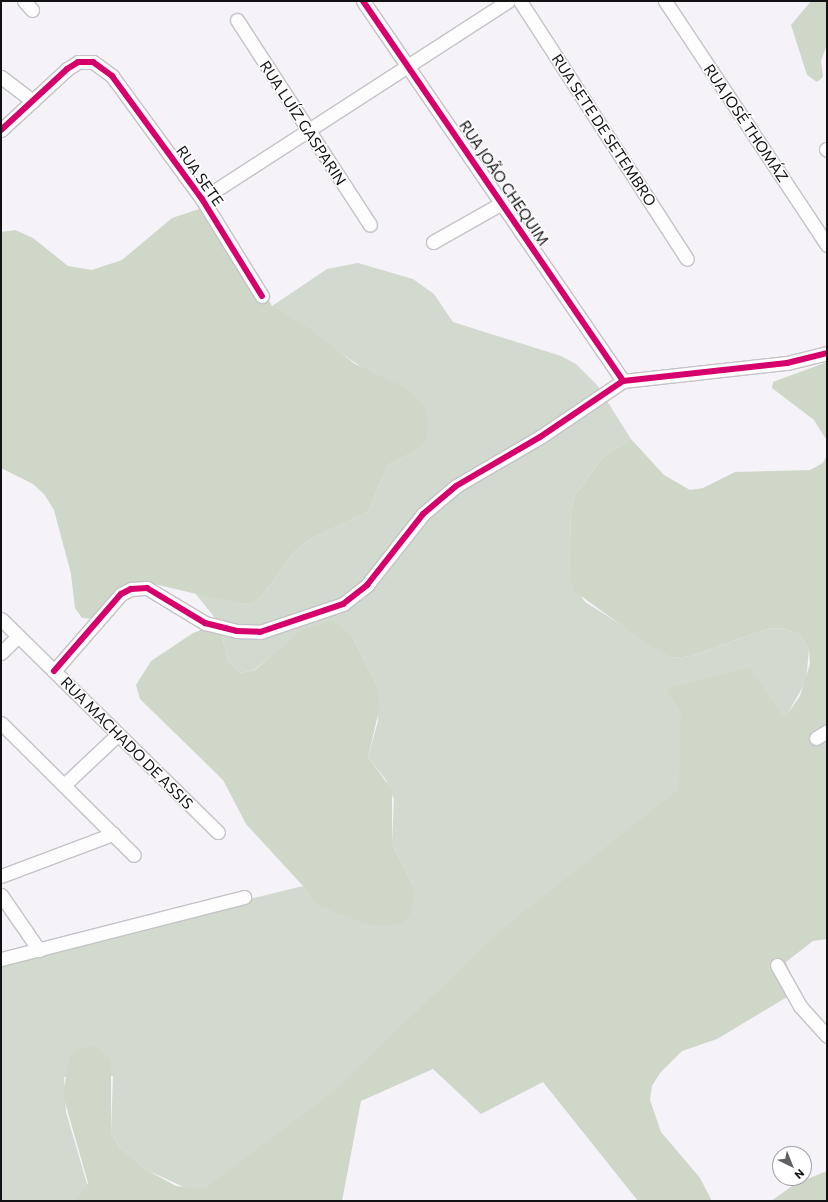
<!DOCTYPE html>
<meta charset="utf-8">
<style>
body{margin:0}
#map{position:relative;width:828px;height:1202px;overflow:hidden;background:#f5f2f8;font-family:Commissioner,sans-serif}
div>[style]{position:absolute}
.green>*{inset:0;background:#d2d9ce}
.forest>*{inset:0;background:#cfd7c9}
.roads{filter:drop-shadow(1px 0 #c5c3c7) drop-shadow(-1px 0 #c5c3c7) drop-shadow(0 1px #c5c3c7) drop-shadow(0 -1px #c5c3c7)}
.minor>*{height:13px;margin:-6.5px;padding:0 6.5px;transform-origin:6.5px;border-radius:6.5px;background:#fefdfe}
.cycleway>*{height:6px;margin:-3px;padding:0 3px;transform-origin:3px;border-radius:3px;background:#d6006c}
span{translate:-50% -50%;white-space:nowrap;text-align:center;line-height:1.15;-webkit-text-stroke:3px #fff;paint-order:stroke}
.street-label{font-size:15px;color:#121114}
.frame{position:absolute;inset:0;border:2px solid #121114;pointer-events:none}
.north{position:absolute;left:772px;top:1146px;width:40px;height:40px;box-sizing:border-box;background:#fff;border:1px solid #a0a0a1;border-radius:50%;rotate:137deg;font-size:11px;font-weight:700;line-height:16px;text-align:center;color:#121114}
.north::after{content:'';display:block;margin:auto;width:14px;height:18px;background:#616064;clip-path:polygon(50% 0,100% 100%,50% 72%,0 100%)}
</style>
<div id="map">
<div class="green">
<div style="clip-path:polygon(358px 263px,413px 279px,434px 294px,453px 322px,561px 356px,576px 364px,597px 385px,631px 439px,603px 457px,575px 495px,571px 511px,569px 577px,585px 602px,674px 658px,691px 656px,767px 629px,783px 628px,799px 634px,809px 649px,806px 681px,788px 713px,488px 968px,231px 1174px,204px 1189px,190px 1190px,147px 1170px,119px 1147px,111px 1132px,113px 1076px,64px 1077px,66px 1112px,92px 1201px,1px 1201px,1px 960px,303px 886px,313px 903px,380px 927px,414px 887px,392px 844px,394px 799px,386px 780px,368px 757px,378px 721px,376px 683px,352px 636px,268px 659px,254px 670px,240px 673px,228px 661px,219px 623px,195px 593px,239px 604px,253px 603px,262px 596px,295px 551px,310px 539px,368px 512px,388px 465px,416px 451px,370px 373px,272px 306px,327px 269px)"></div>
</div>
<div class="forest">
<div style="clip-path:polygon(811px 1px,827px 1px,827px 44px,821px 61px,823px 77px,817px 82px,807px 75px,791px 25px)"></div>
<div style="clip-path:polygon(199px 209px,212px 215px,235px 238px,272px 306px,310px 329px,355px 364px,409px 390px,425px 407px,429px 422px,427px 437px,416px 451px,388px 465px,368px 512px,310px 539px,295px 551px,262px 596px,253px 603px,239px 604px,154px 584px,130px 595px,96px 619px,82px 618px,75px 608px,71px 574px,54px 510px,44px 494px,33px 484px,1px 468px,1px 232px,15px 230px,33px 238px,68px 266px,92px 270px,122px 260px,172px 218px)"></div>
<div style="clip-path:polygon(827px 362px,827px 441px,814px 420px,772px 388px,773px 382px)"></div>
<div style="clip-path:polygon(631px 439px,664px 475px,690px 490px,703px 488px,735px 472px,810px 470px,823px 463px,827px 455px,827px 939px,813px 941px,786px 962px,797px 991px,717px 1039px,682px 1051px,660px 1073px,652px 1086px,650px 1100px,661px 1132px,700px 1178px,712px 1201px,638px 1201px,543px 1082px,481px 1114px,433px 1069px,361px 1101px,342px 1201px,76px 1201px,88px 1183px,63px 1095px,69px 1059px,78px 1049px,91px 1046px,103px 1051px,111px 1062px,111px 1132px,119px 1147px,147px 1170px,176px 1186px,204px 1189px,330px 1094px,507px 925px,679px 789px,681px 713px,666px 689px,749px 667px,783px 717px,788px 713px,800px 696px,810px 664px,809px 649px,799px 634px,783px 628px,767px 629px,691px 656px,674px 658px,652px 647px,574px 591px,569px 577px,571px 511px,575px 495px,603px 457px)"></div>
<div style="clip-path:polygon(329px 621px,338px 624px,352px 636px,376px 683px,380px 706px,368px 757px,392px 790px,392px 844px,414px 887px,412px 910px,404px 923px,380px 927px,363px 923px,313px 903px,303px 886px,246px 824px,223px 780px,140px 699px,136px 685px,151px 661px,193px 633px,219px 623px,228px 661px,240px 673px,255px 670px,302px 630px)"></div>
<div style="clip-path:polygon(827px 1171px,827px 1201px,771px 1201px,795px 1184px)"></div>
</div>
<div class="roads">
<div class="minor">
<div style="left:24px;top:1px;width:12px;rotate:48deg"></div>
<div style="left:363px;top:1px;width:460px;rotate:55.6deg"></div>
<div style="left:520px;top:1px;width:307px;rotate:57.1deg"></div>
<div style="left:665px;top:1px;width:293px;rotate:56.4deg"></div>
<div style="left:237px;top:20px;width:244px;rotate:57deg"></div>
<div style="left:1px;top:77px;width:40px;rotate:37deg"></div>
<div style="left:1px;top:130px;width:90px;rotate:-42.7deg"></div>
<div style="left:67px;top:69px;width:13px;rotate:-32deg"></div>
<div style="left:78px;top:62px;width:15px"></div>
<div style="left:93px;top:62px;width:24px;rotate:36deg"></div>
<div style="left:112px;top:76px;width:152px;rotate:53.8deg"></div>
<div style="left:202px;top:199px;width:114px;rotate:58.3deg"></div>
<div style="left:826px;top:149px;width:1px;rotate:45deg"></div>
<div style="left:202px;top:199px;width:364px;rotate:-32.9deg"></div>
<div style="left:433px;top:242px;width:79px;rotate:-29.5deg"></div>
<div style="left:1px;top:619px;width:304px;rotate:44.5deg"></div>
<div style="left:1px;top:653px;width:24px;rotate:-45deg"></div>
<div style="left:54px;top:671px;width:102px;rotate:-49deg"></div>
<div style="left:121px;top:594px;width:11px;rotate:-27deg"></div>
<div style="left:131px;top:589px;width:16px;rotate:-4deg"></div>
<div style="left:147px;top:588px;width:68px;rotate:31.1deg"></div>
<div style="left:205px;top:623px;width:33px;rotate:14deg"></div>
<div style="left:237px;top:631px;width:23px;rotate:2deg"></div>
<div style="left:260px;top:632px;width:88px;rotate:-18.6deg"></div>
<div style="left:343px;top:604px;width:31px;rotate:-38deg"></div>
<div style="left:367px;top:585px;width:90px;rotate:-51.7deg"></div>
<div style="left:423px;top:514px;width:43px;rotate:-40.3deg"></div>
<div style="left:456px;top:486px;width:97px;rotate:-30.3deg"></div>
<div style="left:540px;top:437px;width:100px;rotate:-34deg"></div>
<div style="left:623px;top:381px;width:165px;rotate:-6.3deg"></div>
<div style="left:787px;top:363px;width:41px;rotate:-14deg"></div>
<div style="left:1px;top:723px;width:187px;rotate:44.8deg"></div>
<div style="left:816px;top:738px;width:13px;rotate:-32deg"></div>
<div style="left:64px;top:785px;width:73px;rotate:-43.3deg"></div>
<div style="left:1px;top:876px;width:120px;rotate:-20.6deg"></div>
<div style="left:1px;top:895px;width:67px;rotate:55.4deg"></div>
<div style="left:1px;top:959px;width:251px;rotate:-14.3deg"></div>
<div style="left:777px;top:965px;width:47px;rotate:60.7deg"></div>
<div style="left:800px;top:1006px;width:40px;rotate:48deg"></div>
</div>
</div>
<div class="cycleway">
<div style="left:363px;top:1px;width:460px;rotate:55.6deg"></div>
<div style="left:1px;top:130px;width:90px;rotate:-42.7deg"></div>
<div style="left:67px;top:69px;width:13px;rotate:-32deg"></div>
<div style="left:78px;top:62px;width:15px"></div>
<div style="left:93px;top:62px;width:24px;rotate:36deg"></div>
<div style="left:112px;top:76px;width:152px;rotate:53.8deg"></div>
<div style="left:202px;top:199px;width:114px;rotate:58.3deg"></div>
<div style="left:54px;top:671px;width:102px;rotate:-49deg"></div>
<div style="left:121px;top:594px;width:11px;rotate:-27deg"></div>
<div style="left:131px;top:589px;width:16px;rotate:-4deg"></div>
<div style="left:147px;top:588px;width:68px;rotate:31.1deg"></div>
<div style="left:205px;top:623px;width:33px;rotate:14deg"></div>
<div style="left:237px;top:631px;width:23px;rotate:2deg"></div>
<div style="left:260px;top:632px;width:88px;rotate:-18.6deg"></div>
<div style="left:343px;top:604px;width:31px;rotate:-38deg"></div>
<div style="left:367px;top:585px;width:90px;rotate:-51.7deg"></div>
<div style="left:423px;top:514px;width:43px;rotate:-40.3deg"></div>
<div style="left:456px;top:486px;width:97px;rotate:-30.3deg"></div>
<div style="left:540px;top:437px;width:100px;rotate:-34deg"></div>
<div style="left:623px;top:381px;width:165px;rotate:-6.3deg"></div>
<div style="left:787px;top:363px;width:41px;rotate:-14deg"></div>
</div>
<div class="street-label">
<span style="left:303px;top:123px;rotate:57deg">RUA LUÍZ GASPARIN</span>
<span style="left:746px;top:123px;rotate:56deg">RUA JOSÉ THOMÁZ</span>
<span style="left:604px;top:130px;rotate:57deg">RUA SETE DE SETEMBRO</span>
<span style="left:200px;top:176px;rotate:55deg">RUA SETE</span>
<span style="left:504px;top:183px;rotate:56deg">RUA JOÃO CHEQUIM</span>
<span style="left:127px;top:743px;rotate:45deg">RUA MACHADO DE ASSIS</span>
</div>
<div class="frame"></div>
<div class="north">N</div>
</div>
